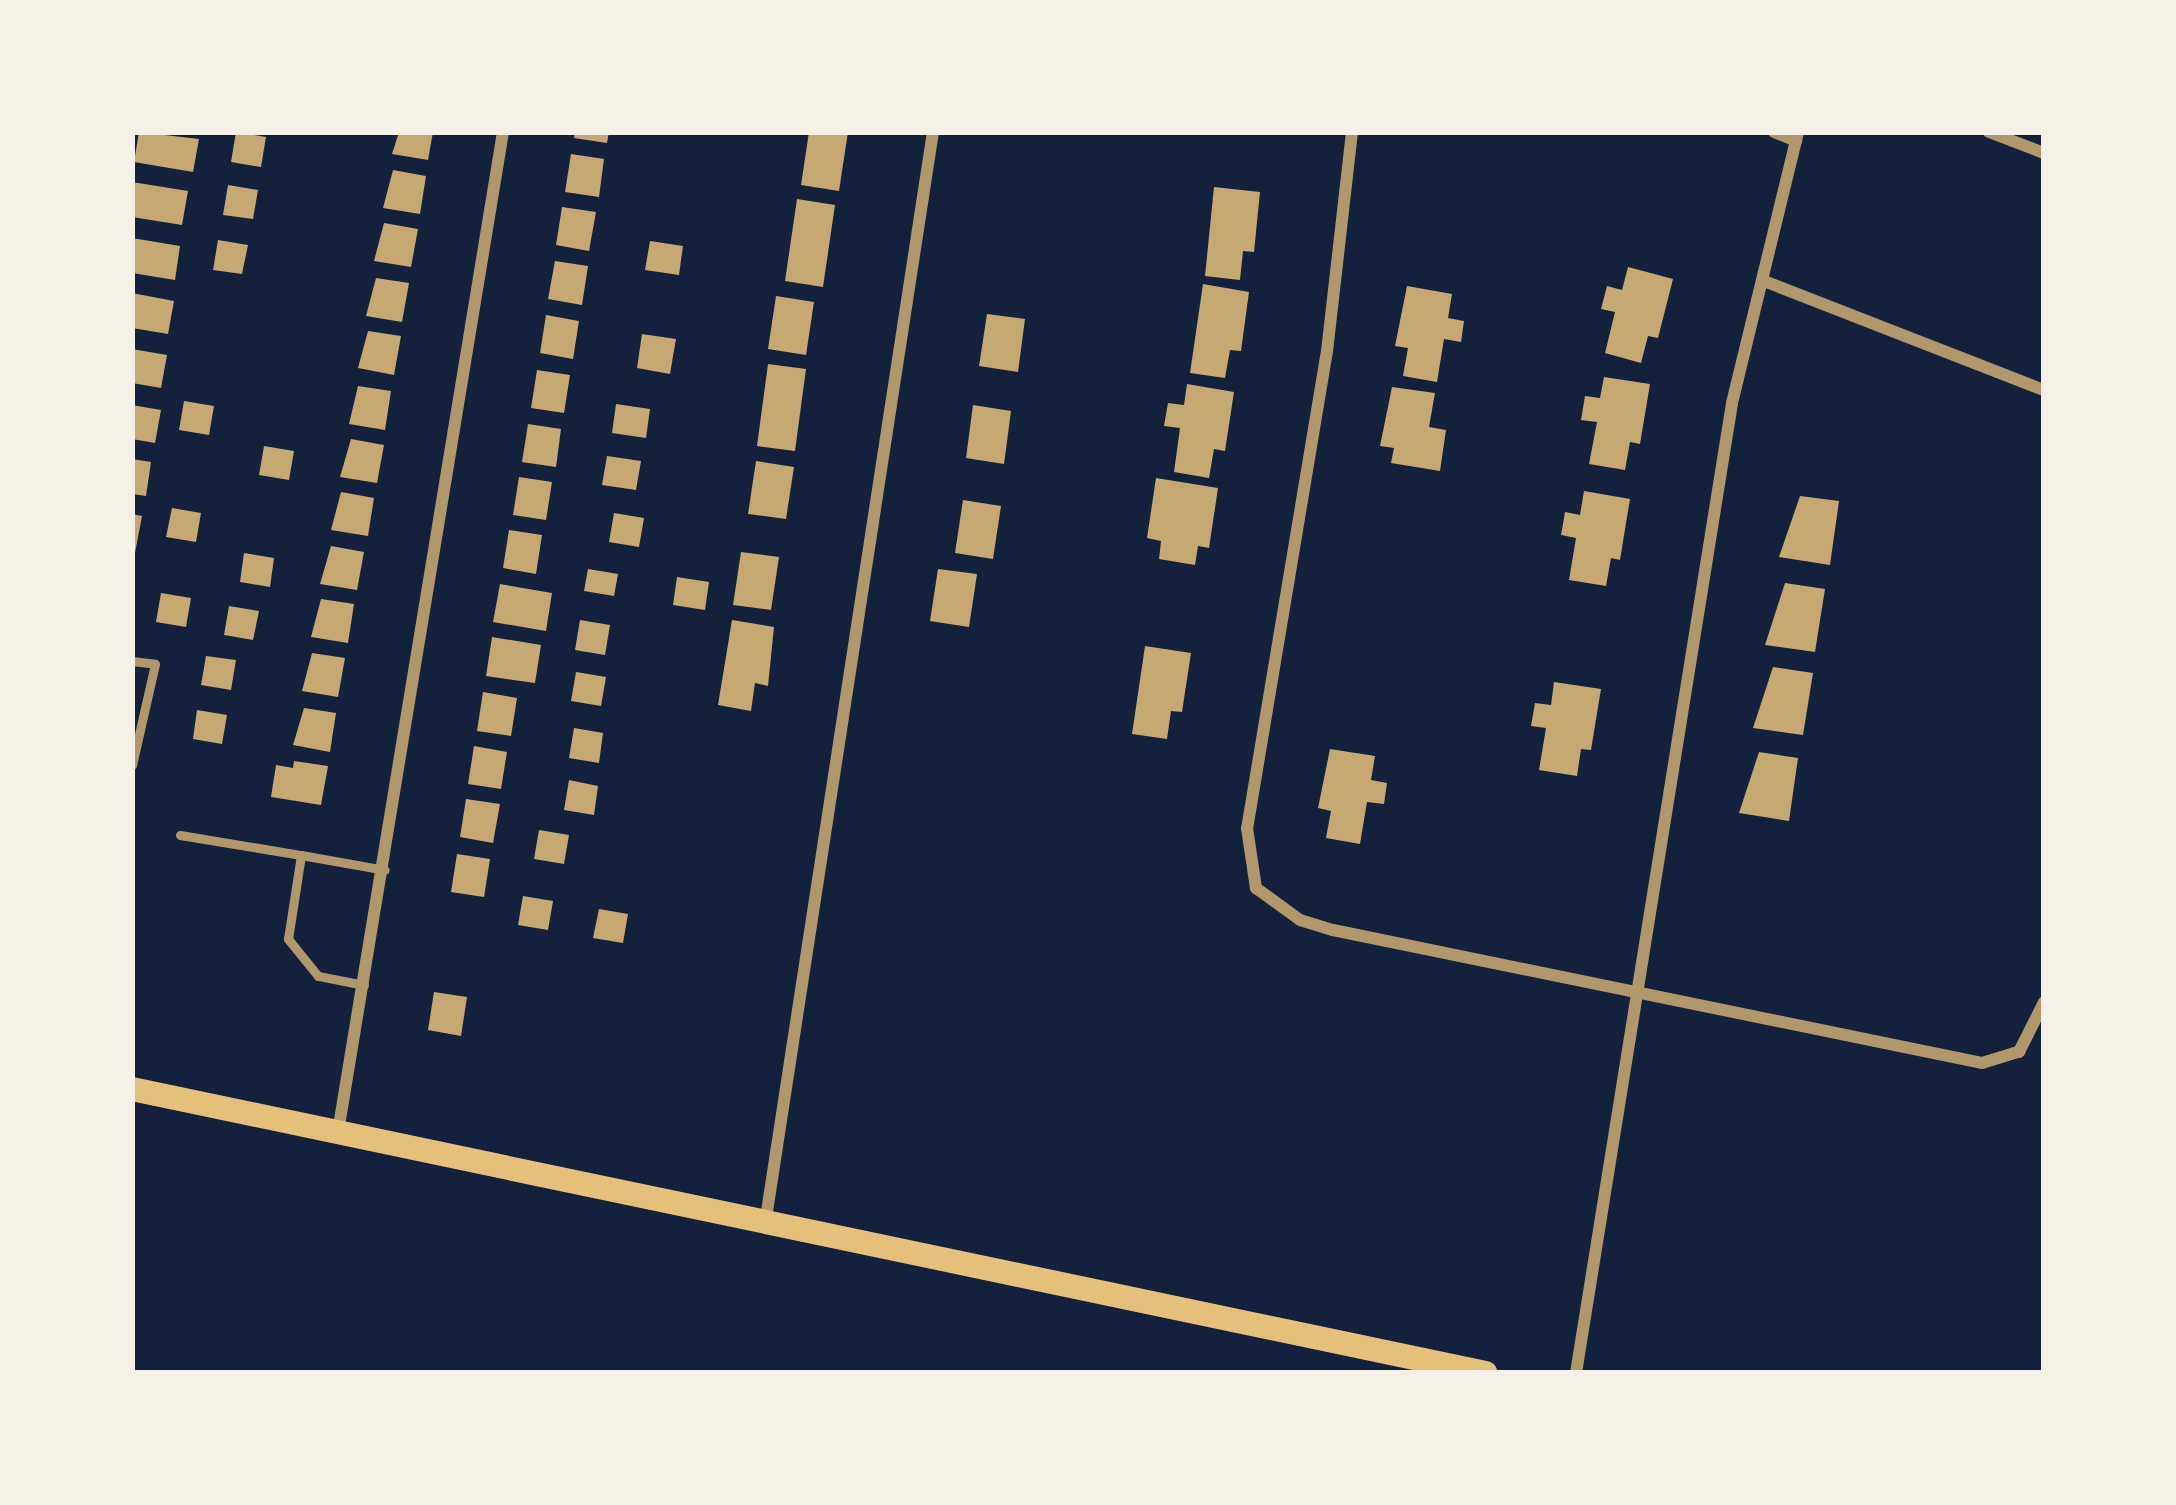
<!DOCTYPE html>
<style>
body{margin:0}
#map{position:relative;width:2176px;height:1505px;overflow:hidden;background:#14213d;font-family:Merriweather,serif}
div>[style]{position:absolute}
.building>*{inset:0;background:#c6a872}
.service>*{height:9px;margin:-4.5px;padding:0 4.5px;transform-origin:4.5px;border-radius:4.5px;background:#b1986c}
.minor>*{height:12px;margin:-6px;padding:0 6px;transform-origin:6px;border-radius:6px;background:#b1986c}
.secondary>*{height:24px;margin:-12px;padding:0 12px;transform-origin:12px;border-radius:12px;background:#e5c07b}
span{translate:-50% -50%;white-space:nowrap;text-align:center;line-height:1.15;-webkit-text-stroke:9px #f6f1e7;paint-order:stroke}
.frame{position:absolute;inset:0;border:135px solid #f6f1e7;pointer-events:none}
</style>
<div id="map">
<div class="building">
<div style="clip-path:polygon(139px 132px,199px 139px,193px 172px,134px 162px)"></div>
<div style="clip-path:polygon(236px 132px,266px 137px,261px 167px,231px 162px)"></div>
<div style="clip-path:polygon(399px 132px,433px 132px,428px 160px,392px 154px)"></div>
<div style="clip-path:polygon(575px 132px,609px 132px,607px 143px,574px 138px)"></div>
<div style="clip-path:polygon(809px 132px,848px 132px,839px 191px,801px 185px)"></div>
<div style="clip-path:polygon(571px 154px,604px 159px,599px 197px,565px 192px)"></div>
<div style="clip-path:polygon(393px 170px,426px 176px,420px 214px,383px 208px)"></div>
<div style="clip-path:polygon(132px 182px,188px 191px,182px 225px,132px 217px)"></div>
<div style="clip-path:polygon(228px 185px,258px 190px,253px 219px,223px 215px)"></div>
<div style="clip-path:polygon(1214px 187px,1260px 192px,1254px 252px,1243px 251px,1240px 280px,1205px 276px)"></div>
<div style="clip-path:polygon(797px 199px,835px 205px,823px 287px,785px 281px)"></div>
<div style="clip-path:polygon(562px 207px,596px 212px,589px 251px,556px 245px)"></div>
<div style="clip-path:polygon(384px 223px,418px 229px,411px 267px,374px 261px)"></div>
<div style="clip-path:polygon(132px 238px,180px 246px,175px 280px,132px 273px)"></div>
<div style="clip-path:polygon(218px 240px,248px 245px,242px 274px,213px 270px)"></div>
<div style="clip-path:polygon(650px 241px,683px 246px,679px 275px,645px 270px)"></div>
<div style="clip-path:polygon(555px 261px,588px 266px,582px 305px,548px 299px)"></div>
<div style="clip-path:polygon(1628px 267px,1673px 279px,1658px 338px,1648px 336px,1641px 363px,1605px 353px,1615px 312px,1601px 309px,1607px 286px,1622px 290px)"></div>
<div style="clip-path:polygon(376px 278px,409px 283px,402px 322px,366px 316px)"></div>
<div style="clip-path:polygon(1203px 284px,1249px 292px,1241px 351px,1230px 350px,1225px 378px,1190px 373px)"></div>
<div style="clip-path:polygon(1407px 286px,1452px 294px,1448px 318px,1464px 321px,1461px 342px,1444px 339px,1437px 382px,1403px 376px,1408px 348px,1395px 346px)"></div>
<div style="clip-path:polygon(132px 293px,174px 301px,168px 334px,132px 328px)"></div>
<div style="clip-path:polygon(776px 296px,814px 302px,806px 355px,768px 349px)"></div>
<div style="clip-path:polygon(987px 314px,1025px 319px,1018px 372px,979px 366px)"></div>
<div style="clip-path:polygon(546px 315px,579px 321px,573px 359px,540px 353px)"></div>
<div style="clip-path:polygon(368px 331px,401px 336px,394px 375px,358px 368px)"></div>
<div style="clip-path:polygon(642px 334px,676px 339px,670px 374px,637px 368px)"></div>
<div style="clip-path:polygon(132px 349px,167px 355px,161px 388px,132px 383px)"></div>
<div style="clip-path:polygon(768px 364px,806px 369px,795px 451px,757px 446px)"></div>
<div style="clip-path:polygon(537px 370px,570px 375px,564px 413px,531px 408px)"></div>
<div style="clip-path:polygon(1604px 377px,1650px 384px,1640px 444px,1630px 442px,1625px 470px,1589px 464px,1597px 422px,1581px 420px,1585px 396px,1600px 398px)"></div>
<div style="clip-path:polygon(1187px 384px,1234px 392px,1225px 451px,1214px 449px,1209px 478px,1174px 472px,1180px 428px,1164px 426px,1168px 403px,1184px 405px)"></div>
<div style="clip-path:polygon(358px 386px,391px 391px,385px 430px,349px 424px)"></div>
<div style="clip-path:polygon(1392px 387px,1435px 393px,1429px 427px,1446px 430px,1440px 471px,1391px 463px,1394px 448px,1380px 446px)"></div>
<div style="clip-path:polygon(184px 401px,214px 406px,209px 435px,179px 430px)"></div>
<div style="clip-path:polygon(616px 404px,650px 409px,646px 438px,612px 433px)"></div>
<div style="clip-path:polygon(132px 405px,161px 410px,155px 443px,132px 439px)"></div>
<div style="clip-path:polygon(973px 405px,1011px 411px,1004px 464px,966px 458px)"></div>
<div style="clip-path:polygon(528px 424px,561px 429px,556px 467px,522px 462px)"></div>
<div style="clip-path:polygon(351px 439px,384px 445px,377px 483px,340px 477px)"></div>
<div style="clip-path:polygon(264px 446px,294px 451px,289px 480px,259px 475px)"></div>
<div style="clip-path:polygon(607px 456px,641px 461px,636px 490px,602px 485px)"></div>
<div style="clip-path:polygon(132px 459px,151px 462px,146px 496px,132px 494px)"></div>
<div style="clip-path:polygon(756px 461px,794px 467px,786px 519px,748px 514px)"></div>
<div style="clip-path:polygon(519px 477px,552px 482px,546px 520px,513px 515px)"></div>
<div style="clip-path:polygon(1156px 478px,1218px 488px,1209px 548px,1198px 546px,1195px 565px,1159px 559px,1161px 541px,1147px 538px)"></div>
<div style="clip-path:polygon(1584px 491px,1630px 499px,1620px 560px,1611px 558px,1606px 586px,1569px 580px,1576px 538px,1561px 535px,1565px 512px,1580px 515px)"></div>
<div style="clip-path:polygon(341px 492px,374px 498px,368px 536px,331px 530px)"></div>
<div style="clip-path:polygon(1800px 496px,1839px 501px,1830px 565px,1779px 557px)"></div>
<div style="clip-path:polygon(963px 500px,1001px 506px,993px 559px,955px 553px)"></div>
<div style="clip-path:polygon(172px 508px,201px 513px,196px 542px,166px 537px)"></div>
<div style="clip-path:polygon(614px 513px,644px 518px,639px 547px,609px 542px)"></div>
<div style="clip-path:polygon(132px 514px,142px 516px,134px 558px,132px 558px)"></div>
<div style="clip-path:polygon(509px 530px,542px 535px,536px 574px,503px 568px)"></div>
<div style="clip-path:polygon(331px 546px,364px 552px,357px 590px,320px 584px)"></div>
<div style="clip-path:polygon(741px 552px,779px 557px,771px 610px,733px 605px)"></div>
<div style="clip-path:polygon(244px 553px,274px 558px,270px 587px,240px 582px)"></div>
<div style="clip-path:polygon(588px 569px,618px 574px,614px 596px,584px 591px)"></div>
<div style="clip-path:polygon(938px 569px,977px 574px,969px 627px,930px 621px)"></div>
<div style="clip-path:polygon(677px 577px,709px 582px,705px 610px,673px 605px)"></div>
<div style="clip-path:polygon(1785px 583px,1825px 589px,1815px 652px,1765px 645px)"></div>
<div style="clip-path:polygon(500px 584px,552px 593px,546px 631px,493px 622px)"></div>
<div style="clip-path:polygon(161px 593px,191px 598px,186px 627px,156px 622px)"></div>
<div style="clip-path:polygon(321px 599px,354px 604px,348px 643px,311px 637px)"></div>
<div style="clip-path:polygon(229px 606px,259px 611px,253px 640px,224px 635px)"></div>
<div style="clip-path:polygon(580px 620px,610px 625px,605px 655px,575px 650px)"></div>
<div style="clip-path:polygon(732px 620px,774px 627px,768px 686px,755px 683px,751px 711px,718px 705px)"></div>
<div style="clip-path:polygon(492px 637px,541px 645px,535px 683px,486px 676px)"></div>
<div style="clip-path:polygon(1145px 646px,1191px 653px,1182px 712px,1171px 711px,1167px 739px,1132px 734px)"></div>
<div style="clip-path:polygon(312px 653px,345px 658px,338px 697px,302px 691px)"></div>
<div style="clip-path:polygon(206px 656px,236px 660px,231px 690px,201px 685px)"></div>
<div style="clip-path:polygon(1773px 667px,1813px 673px,1803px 735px,1753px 728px)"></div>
<div style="clip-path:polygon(576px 672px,606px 677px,601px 706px,571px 701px)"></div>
<div style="clip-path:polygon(1554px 682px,1601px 689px,1591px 750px,1581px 749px,1577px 776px,1539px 770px,1546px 728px,1531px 726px,1535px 703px,1551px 705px)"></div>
<div style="clip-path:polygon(483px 692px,517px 698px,511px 736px,477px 731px)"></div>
<div style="clip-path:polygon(304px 708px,336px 713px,330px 752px,293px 745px)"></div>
<div style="clip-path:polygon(197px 710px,227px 715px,222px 744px,193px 739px)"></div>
<div style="clip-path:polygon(574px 728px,603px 733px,599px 763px,569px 758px)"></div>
<div style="clip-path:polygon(474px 746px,507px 752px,501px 789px,468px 784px)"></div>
<div style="clip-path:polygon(1330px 749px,1375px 756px,1371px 780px,1387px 783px,1384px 804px,1367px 802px,1360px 844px,1326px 838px,1331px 811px,1318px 808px)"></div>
<div style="clip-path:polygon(1759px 752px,1798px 758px,1789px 821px,1739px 813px)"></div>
<div style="clip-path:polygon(294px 761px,328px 766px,321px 805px,271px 797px,276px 765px,293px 768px)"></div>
<div style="clip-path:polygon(569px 780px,598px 786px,594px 815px,564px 810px)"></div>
<div style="clip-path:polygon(466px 799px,500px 804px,493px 843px,460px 837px)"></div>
<div style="clip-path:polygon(539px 830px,569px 835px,564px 864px,534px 859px)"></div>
<div style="clip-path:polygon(457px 854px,490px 859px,484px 897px,451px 892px)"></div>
<div style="clip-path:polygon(523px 896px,553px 901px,548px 930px,518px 925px)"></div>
<div style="clip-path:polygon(599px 909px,628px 914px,623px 943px,593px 938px)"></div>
<div style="clip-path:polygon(434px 992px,467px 997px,461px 1036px,428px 1030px)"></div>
</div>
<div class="service">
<div style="left:132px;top:661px;width:23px;rotate:7deg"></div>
<div style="left:155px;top:664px;width:104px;rotate:102.8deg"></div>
<div style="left:180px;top:835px;width:123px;rotate:9.4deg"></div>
<div style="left:364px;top:985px;width:47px;rotate:-168.9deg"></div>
<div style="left:318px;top:976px;width:48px;rotate:-129deg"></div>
<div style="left:288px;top:939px;width:85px;rotate:-81.2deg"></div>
<div style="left:301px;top:855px;width:85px;rotate:10.1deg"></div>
</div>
<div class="minor">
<div style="left:1352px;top:132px;width:220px;rotate:96.5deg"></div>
<div style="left:1327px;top:351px;width:484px;rotate:99.5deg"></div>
<div style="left:1247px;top:828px;width:61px;rotate:81.5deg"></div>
<div style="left:1256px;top:888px;width:54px;rotate:36deg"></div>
<div style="left:1300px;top:920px;width:34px;rotate:17deg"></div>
<div style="left:1333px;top:930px;width:662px;rotate:11.58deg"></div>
<div style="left:1982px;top:1063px;width:39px;rotate:-17deg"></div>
<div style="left:2019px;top:1052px;width:56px;rotate:-63.4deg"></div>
<div style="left:1774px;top:132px;width:24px;rotate:22deg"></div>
<div style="left:1989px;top:132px;width:59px;rotate:20.9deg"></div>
<div style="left:1764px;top:281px;width:300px;rotate:21.3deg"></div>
<div style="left:338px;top:1132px;width:1014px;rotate:-80.63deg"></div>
<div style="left:766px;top:1218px;width:1099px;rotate:-81.26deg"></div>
<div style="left:1576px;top:1373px;width:982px;rotate:-80.86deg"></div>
<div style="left:1732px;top:403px;width:279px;rotate:-76.3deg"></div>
</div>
<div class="secondary">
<div style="left:132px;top:1089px;width:1383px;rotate:11.85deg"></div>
</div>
<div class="frame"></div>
</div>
